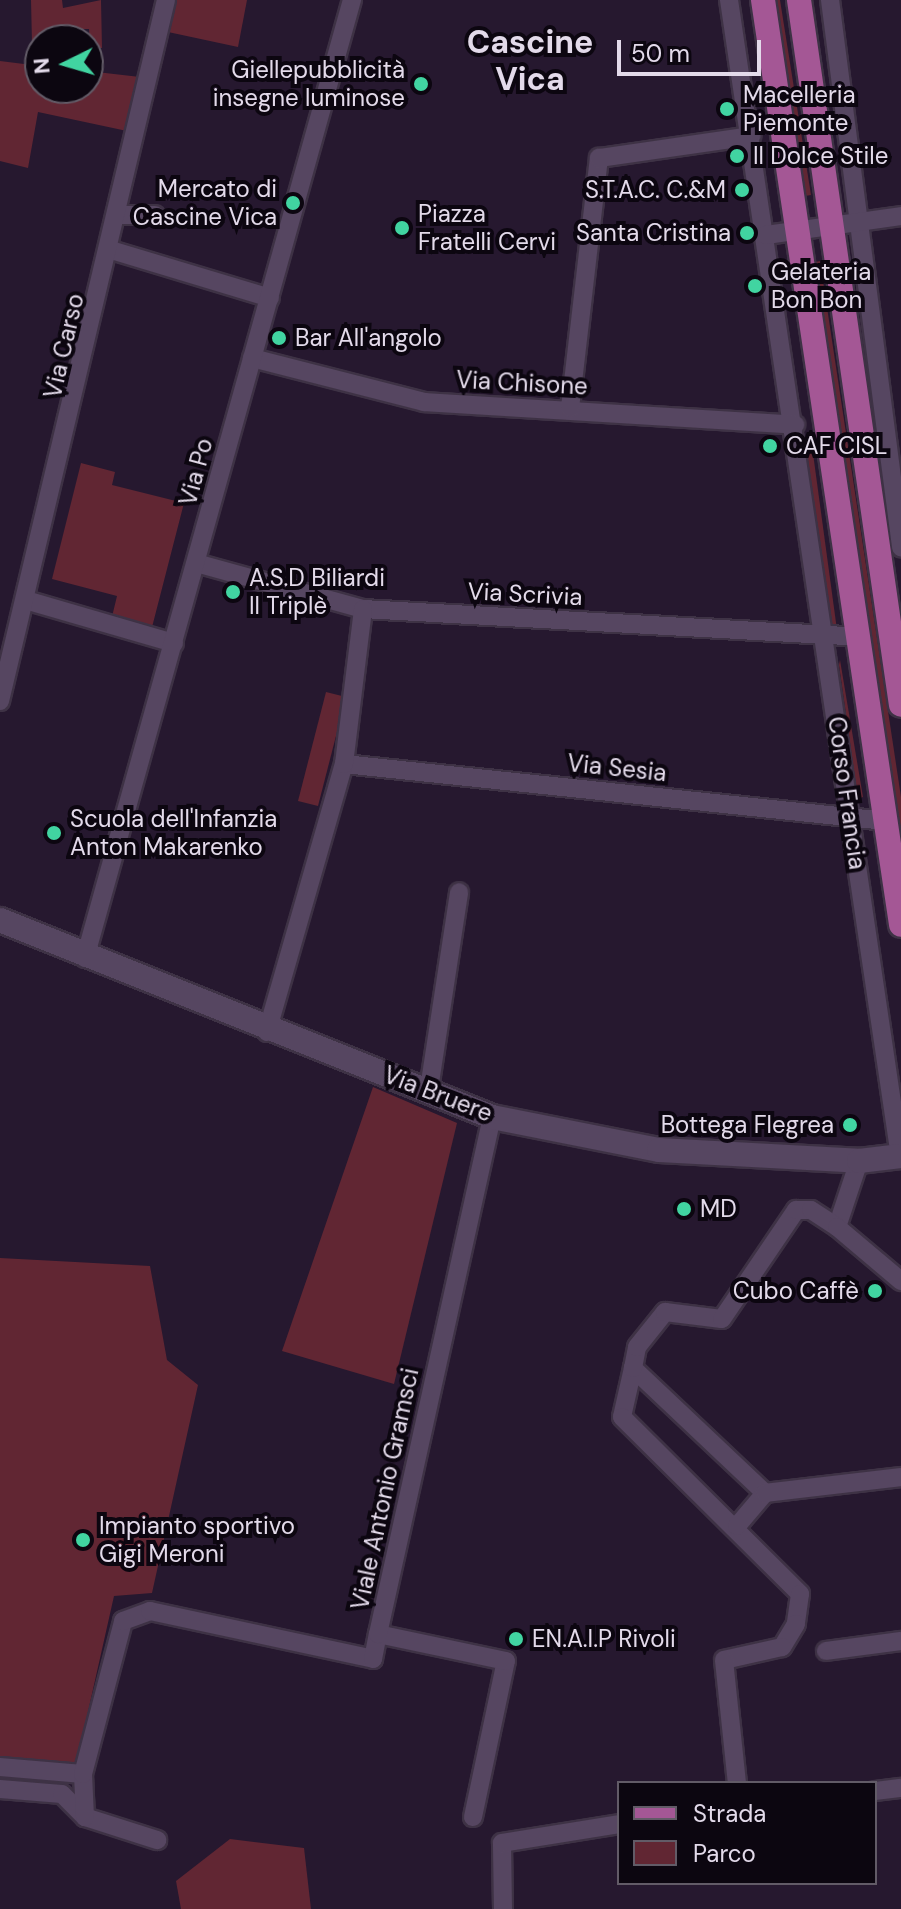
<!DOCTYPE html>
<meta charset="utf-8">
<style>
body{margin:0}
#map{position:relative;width:901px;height:1909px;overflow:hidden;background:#26182f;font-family:"DM Sans",sans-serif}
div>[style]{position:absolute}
.green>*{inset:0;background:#612633}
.roads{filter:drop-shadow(2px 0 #3e3245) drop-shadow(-2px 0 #3e3245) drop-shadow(0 2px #3e3245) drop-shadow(0 -2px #3e3245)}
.street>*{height:18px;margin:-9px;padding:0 9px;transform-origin:9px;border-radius:9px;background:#564661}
.secondary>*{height:24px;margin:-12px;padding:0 12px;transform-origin:12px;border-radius:12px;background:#564661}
.primary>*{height:24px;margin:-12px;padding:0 12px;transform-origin:12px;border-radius:12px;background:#a45795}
.dots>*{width:22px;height:22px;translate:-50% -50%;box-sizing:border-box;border:4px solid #0c0610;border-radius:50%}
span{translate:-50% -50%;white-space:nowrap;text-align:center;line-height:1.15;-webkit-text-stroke:8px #0c0610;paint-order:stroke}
.poi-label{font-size:24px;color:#e3daea}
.right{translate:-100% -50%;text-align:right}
.left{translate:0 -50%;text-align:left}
.street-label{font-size:24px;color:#e3daea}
.district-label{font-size:32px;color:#e3daea;font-weight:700}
.legend{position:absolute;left:617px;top:1781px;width:260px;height:104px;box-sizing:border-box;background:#0c0610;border:2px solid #625b67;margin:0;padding:10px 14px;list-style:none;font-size:24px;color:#e3daea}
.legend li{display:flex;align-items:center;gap:16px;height:40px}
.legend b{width:40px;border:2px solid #625b67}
.north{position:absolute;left:24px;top:24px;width:80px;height:80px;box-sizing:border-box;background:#0c0610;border:2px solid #625b67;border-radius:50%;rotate:265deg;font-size:22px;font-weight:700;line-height:32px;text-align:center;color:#e3daea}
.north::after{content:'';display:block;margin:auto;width:28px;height:36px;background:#41d4a1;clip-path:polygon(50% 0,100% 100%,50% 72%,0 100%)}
.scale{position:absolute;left:617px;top:40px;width:144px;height:36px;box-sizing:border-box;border:4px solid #e3daea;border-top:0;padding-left:10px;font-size:24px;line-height:28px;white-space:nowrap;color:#e3daea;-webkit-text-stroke:6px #0c0610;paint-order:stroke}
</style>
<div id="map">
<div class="green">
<div style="clip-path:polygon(31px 0,62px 0,63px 8px,101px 0,102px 48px,90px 47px,89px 29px,76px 29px,75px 40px,32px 44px)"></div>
<div style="clip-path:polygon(175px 0,247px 0,238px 47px,168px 32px)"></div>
<div style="clip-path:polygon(774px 0,780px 0,811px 195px,805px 196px)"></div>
<div style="clip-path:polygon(0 61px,40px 66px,40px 88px,88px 88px,88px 71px,140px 77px,127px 131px,38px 112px,28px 168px,0 161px)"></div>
<div style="clip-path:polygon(820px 261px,901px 797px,901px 834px,815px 262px)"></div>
<div style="clip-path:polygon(805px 446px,812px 446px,837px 630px,831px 629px)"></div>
<div style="clip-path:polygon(81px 463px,115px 472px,112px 485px,184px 503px,150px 635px,110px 625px,117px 596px,52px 579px)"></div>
<div style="clip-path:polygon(840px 660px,863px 797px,858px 799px,839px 665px)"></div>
<div style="clip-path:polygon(326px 692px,346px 697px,318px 806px,298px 801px)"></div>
<div style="clip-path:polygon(373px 1087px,457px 1123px,394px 1384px,282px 1351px)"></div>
<div style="clip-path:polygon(0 1258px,150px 1266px,167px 1360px,198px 1385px,152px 1593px,114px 1596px,76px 1765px,0 1758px)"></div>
<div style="clip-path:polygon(230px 1839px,304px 1848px,311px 1909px,181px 1909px,176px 1881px)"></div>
</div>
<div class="roads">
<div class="street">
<div style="left:729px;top:0;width:1169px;rotate:81.59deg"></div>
<div style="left:830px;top:0;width:552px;rotate:82.6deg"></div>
<div style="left:119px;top:215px;width:36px"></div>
<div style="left:766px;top:235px;width:136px;rotate:-8deg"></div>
<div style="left:111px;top:250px;width:166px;rotate:16.8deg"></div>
<div style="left:252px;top:358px;width:178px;rotate:14.3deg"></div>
<div style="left:424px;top:402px;width:372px;rotate:3.5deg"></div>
<div style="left:570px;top:408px;width:252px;rotate:-83.4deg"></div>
<div style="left:599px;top:158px;width:154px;rotate:-8.2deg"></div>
<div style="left:196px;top:563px;width:173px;rotate:15.4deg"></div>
<div style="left:363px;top:609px;width:495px;rotate:3.2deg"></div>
<div style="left:29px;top:601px;width:151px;rotate:16.2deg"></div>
<div style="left:0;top:701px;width:720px;rotate:-76.68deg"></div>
<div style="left:344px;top:764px;width:544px;rotate:6.01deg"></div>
<div style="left:85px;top:958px;width:995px;rotate:-74.43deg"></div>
<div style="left:267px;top:1032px;width:279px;rotate:-74deg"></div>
<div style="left:344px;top:764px;width:156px;rotate:-83deg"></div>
<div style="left:429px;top:1089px;width:199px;rotate:-81.3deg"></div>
<div style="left:837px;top:1227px;width:70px;rotate:-71.6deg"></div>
<div style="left:633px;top:1368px;width:50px;rotate:102.7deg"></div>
<div style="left:622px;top:1417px;width:251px;rotate:44.8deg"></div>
<div style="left:800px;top:1594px;width:30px;rotate:98deg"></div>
<div style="left:796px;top:1624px;width:27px;rotate:121deg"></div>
<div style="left:782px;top:1647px;width:59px;rotate:167.4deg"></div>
<div style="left:724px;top:1660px;width:124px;rotate:84deg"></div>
<div style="left:765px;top:1493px;width:182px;rotate:-136.6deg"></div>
<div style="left:633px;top:1368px;width:21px;rotate:-79deg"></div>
<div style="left:637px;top:1347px;width:45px;rotate:-51.3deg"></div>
<div style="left:665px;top:1312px;width:57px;rotate:7deg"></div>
<div style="left:722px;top:1319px;width:132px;rotate:-55.8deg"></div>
<div style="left:796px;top:1210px;width:15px"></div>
<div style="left:811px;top:1210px;width:31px;rotate:33deg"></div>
<div style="left:837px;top:1227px;width:84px;rotate:40.2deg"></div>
<div style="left:737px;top:1526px;width:43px;rotate:-49.7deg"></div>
<div style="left:765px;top:1493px;width:137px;rotate:-6.7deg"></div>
<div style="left:826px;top:1651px;width:76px;rotate:-7.6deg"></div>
<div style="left:0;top:1767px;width:83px;rotate:4.8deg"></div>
<div style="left:0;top:1789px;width:62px;rotate:4.6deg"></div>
<div style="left:62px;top:1794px;width:33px;rotate:45deg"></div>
<div style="left:85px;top:1817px;width:76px;rotate:17.7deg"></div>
<div style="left:875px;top:1791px;width:26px;rotate:-7deg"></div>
<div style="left:85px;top:1817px;width:43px;rotate:-92.7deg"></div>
<div style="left:83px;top:1774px;width:158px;rotate:-75.3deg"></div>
<div style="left:123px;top:1621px;width:29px;rotate:-20deg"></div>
<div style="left:150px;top:1611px;width:228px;rotate:12.1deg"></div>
<div style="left:373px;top:1659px;width:25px;rotate:-79deg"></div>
<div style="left:473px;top:1817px;width:159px;rotate:-78.1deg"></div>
<div style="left:506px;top:1661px;width:131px;rotate:-168.1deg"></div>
<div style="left:378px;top:1634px;width:529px;rotate:-77.57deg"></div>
<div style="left:503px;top:1909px;width:66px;rotate:-90.9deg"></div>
<div style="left:502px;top:1843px;width:119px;rotate:-9.2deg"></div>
</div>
<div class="secondary">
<div style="left:0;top:920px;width:530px;rotate:21.82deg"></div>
<div style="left:492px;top:1117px;width:170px;rotate:11.2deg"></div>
<div style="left:659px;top:1150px;width:200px;rotate:3.1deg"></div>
<div style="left:859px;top:1161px;width:42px;rotate:-6.8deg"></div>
</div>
<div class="primary">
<div style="left:763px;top:0;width:935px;rotate:81.51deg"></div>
<div style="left:799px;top:0;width:712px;rotate:81.77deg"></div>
</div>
</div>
<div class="dots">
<div style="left:421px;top:84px;background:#41d4a1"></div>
<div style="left:727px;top:109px;background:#41d4a1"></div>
<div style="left:737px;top:156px;background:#41d4a1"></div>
<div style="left:742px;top:190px;background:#41d4a1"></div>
<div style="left:293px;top:203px;background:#41d4a1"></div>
<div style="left:402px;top:228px;background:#41d4a1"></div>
<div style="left:747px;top:233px;background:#41d4a1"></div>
<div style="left:755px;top:286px;background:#41d4a1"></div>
<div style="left:279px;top:338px;background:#41d4a1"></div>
<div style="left:770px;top:446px;background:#41d4a1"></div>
<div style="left:233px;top:592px;background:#41d4a1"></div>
<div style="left:54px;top:833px;background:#41d4a1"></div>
<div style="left:850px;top:1125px;background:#41d4a1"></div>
<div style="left:684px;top:1209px;background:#41d4a1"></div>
<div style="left:875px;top:1291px;background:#41d4a1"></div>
<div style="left:83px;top:1540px;background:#41d4a1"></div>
<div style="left:516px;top:1639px;background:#41d4a1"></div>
</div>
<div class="poi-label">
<span class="right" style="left:405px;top:84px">Giellepubblicità<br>insegne luminose</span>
<span class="left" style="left:743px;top:109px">Macelleria<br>Piemonte</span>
<span class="left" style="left:753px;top:156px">Il Dolce Stile</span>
<span class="right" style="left:277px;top:203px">Mercato di<br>Cascine Vica</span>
<span class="right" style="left:726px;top:190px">S.T.A.C. C.&amp;M</span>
<span class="left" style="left:418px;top:228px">Piazza<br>Fratelli Cervi</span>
<span class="right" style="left:731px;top:233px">Santa Cristina</span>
<span class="left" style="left:771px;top:286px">Gelateria<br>Bon Bon</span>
<span class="left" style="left:295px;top:338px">Bar All'angolo</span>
<span class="left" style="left:786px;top:446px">CAF CISL</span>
<span class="left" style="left:249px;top:592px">A.S.D Biliardi<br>Il Triplè</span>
<span class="left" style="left:70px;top:833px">Scuola dell'Infanzia<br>Anton Makarenko</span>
<span class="right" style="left:834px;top:1125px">Bottega Flegrea</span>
<span class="left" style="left:700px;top:1209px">MD</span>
<span class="right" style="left:859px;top:1291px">Cubo Caffè</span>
<span class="left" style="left:99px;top:1540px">Impianto sportivo<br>Gigi Meroni</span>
<span class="left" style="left:532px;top:1639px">EN.A.I.P Rivoli</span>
</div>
<div class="street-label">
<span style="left:64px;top:346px;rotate:-77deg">Via Carso</span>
<span style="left:522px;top:383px;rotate:3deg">Via Chisone</span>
<span style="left:196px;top:472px;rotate:-75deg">Via Po</span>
<span style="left:525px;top:594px;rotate:3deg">Via Scrivia</span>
<span style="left:617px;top:768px;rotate:6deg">Via Sesia</span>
<span style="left:847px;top:793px;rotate:82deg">Corso Francia</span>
<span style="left:438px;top:1094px;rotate:21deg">Via Bruere</span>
<span style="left:385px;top:1489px;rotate:-78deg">Viale Antonio Gramsci</span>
</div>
<div class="district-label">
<span style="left:530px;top:61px">Cascine<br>Vica</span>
</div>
<ul class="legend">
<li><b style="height:10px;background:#a45795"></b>Strada</li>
<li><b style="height:22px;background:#612633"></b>Parco</li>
</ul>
<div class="north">N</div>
<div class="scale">50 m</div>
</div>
